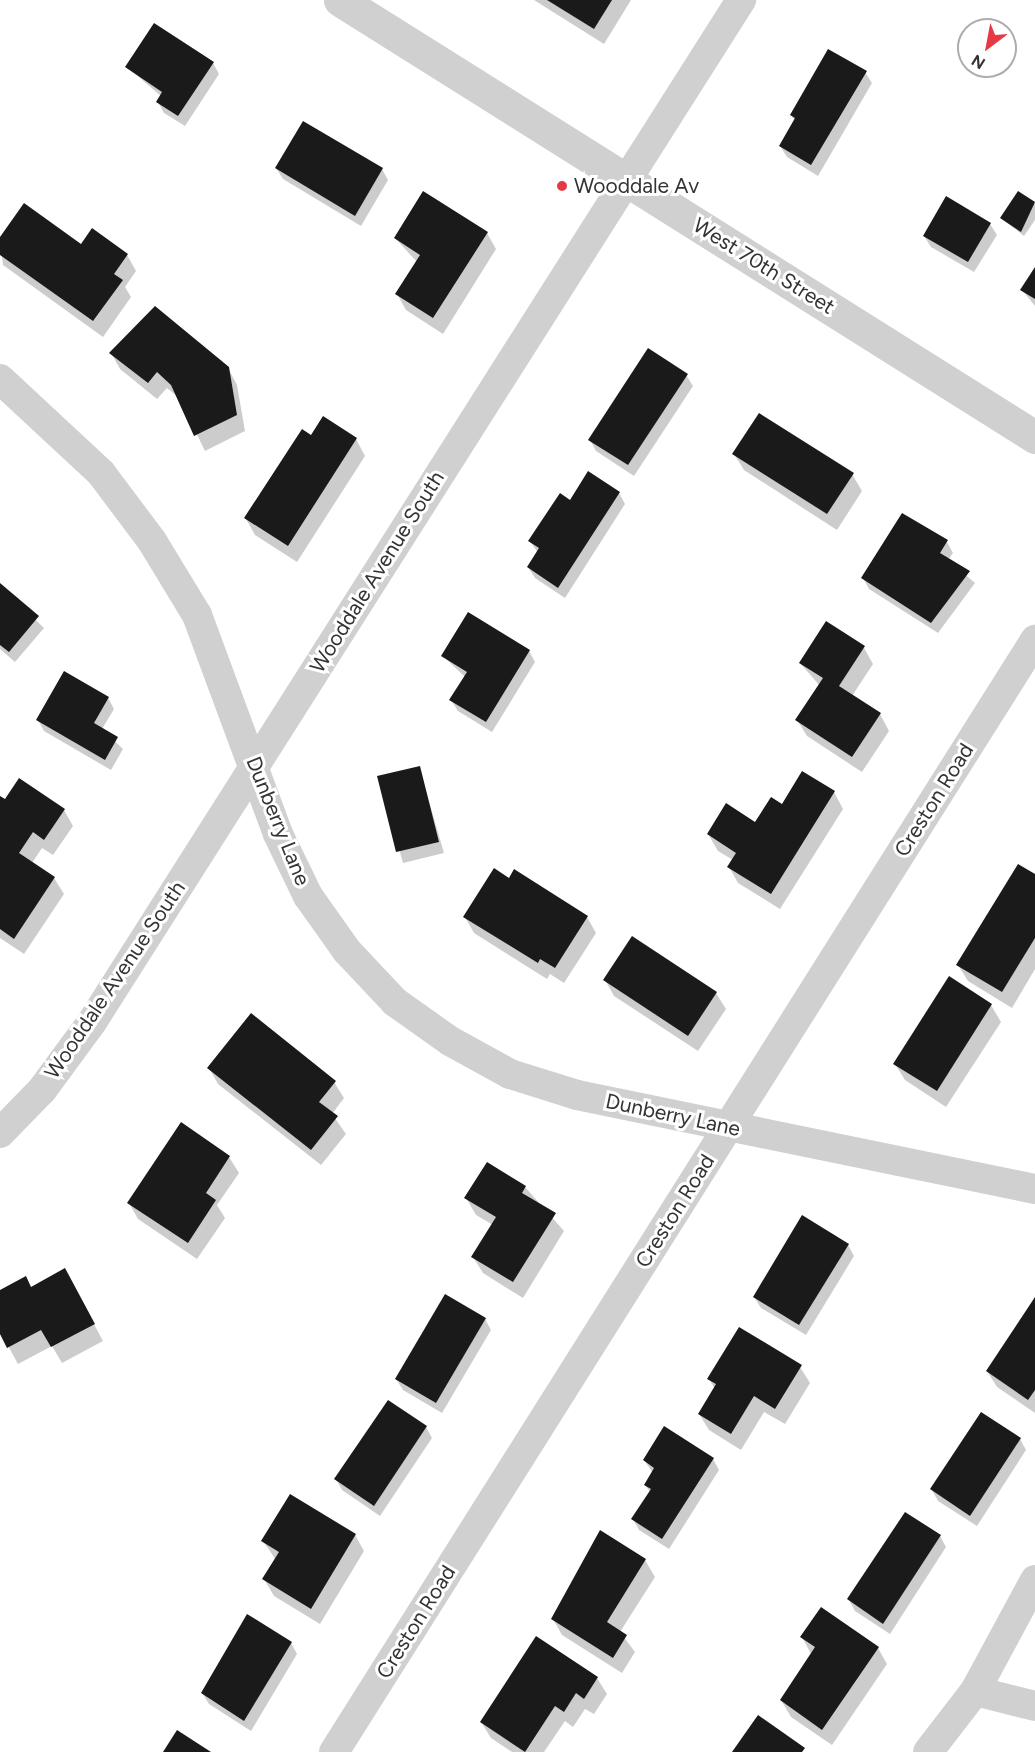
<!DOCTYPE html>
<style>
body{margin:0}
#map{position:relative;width:1035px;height:1752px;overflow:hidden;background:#fff;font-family:Figtree,sans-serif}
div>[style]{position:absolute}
.shadow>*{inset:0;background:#0003}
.building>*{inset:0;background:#1a1a1a}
.minor>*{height:30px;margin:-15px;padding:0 15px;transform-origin:15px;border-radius:15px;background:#d0d0d0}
.tertiary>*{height:33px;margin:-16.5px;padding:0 16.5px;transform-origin:16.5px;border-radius:16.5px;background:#d0d0d0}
.dots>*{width:16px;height:16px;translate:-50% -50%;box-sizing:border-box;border:3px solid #fff;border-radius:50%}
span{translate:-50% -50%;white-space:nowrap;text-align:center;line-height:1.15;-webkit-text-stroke:6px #fff;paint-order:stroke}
.poi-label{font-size:21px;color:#333}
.left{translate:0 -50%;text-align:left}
.street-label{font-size:21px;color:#333}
.north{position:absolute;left:957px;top:18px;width:60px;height:60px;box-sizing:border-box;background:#fff;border:2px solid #adadad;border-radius:50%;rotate:212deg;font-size:16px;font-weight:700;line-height:24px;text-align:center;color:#333}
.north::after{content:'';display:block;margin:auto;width:21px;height:27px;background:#e63946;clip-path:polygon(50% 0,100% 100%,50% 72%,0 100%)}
</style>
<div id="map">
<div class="shadow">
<div style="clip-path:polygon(534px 0,631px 0,604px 44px)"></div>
<div style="clip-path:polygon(213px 63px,219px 74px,185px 126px,164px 113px,158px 102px,161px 96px,127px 67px)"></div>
<div style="clip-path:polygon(865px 72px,872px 83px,818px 176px,787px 157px,780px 146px,795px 121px,791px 115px)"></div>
<div style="clip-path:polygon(276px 168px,382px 169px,388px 180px,361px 226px,283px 179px)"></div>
<div style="clip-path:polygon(1019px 193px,1035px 204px,1035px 220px,1024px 236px,1002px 219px)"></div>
<div style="clip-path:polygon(990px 224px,997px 235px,974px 272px,931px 247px,924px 236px)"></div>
<div style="clip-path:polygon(487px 233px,496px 249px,443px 334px,406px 310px,397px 294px,417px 262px,395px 238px)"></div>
<div style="clip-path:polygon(0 239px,127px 255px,136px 271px,125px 287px,131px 297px,103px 337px,3px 265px)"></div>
<div style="clip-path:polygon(1035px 270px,1035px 306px,1022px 290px)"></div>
<div style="clip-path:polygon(111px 353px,228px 368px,237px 385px,245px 431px,205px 451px,179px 398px,167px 388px,157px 399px,120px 369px)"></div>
<div style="clip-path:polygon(686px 375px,693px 386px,634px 476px,596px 451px,590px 440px)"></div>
<div style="clip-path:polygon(312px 437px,356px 439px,365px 456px,297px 562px,255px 535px,246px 519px)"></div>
<div style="clip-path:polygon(734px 454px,852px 474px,862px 491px,837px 530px,744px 470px)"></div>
<div style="clip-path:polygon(619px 493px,625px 504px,565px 598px,535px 578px,528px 567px,538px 553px,530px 541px,570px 502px)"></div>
<div style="clip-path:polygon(903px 515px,947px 542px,953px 553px,948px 560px,975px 583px,938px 633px,869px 589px,863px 578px)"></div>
<div style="clip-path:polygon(0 585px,44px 628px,15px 662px,0 649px)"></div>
<div style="clip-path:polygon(864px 648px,873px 664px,852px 696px,880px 714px,889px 731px,862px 772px,807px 736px,797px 720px,820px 686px,800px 663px)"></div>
<div style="clip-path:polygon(529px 651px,535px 662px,492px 732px,458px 711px,451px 700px,465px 677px,443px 656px)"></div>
<div style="clip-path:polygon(108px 698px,114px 709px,102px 729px,123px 749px,111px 770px,44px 731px,38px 720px)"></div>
<div style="clip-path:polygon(419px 767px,444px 853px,403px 863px,379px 777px)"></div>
<div style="clip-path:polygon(834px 792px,843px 809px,780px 909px,738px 883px,729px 867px,733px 860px,718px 851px,708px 834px,756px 824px,782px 806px)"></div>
<div style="clip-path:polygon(0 798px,64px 810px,73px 826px,53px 855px,42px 848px,32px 863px,54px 878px,64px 894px,24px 954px,0 938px)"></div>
<div style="clip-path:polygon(1035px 876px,1035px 969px,1012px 1008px,968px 981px,958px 965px)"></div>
<div style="clip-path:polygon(509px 880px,587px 917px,596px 933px,564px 983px,550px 974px,547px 979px,474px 933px,465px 917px)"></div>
<div style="clip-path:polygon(949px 978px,991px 1005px,1001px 1022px,946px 1107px,905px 1080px,895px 1064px)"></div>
<div style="clip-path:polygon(605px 980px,716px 993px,726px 1009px,698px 1051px,614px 996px)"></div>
<div style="clip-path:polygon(209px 1068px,334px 1082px,344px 1098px,332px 1114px,346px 1134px,321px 1165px,218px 1084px)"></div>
<div style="clip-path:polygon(229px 1157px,239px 1173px,217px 1205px,225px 1218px,197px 1259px,138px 1219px,129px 1203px)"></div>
<div style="clip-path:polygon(525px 1187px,564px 1231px,523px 1298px,483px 1273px,473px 1257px,493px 1225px,476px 1215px,466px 1198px)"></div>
<div style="clip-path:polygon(848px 1245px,854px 1256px,806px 1335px,761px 1308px,754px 1297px)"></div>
<div style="clip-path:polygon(74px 1287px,103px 1341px,62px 1363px,52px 1346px,18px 1364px,0 1331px,0 1292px)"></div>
<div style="clip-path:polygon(1035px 1300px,1035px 1413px,997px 1387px,987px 1371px)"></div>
<div style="clip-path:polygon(485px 1319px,491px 1330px,442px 1413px,403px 1390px,396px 1379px)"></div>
<div style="clip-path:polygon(800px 1367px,810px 1383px,785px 1424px,764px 1412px,741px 1450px,709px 1430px,699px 1414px,715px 1389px,709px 1379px)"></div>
<div style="clip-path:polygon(426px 1427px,432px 1438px,380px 1516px,342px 1490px,336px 1479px)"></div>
<div style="clip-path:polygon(1020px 1439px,1026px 1450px,977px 1526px,938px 1501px,932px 1490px)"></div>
<div style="clip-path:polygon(713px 1459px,719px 1470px,669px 1549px,639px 1530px,633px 1519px,650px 1492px,645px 1485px,653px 1473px,644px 1460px)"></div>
<div style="clip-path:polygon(355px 1535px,364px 1551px,320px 1624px,274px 1596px,264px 1579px,276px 1560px,263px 1541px)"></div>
<div style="clip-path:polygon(940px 1536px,946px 1547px,890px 1634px,855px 1611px,849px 1600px)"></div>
<div style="clip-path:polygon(645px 1560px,655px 1577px,620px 1632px,635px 1652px,622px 1673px,562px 1635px,553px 1619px)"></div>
<div style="clip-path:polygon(802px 1637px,878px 1648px,887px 1664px,832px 1745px,791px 1717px,781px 1700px,811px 1654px)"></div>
<div style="clip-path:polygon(291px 1643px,297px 1654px,251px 1731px,209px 1704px,202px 1693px)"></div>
<div style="clip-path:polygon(597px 1678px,607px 1694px,594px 1714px,585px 1709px,573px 1727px,565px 1721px,544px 1752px,512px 1752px,491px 1738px,481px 1722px)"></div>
</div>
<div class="building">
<div style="clip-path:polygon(547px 0,612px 0,594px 29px)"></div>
<div style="clip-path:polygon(154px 23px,214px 62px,178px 116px,156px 102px,162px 92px,125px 67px)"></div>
<div style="clip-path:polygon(828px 49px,867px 71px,811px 165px,779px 146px,795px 118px,790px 115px)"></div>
<div style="clip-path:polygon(303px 121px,383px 168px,355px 216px,275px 168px)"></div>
<div style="clip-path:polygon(423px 191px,488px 232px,433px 318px,395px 294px,420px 255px,394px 238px)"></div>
<div style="clip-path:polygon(1018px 191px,1035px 202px,1021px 232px,1000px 218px)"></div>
<div style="clip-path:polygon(946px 196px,991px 223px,968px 262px,923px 236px)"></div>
<div style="clip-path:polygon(24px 203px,81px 244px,92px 228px,128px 254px,114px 274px,123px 280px,93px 321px,0 255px,0 237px)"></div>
<div style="clip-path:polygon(1035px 267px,1035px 299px,1020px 290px)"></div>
<div style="clip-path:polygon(155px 306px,229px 367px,237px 415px,194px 436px,171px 385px,157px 372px,148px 383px,109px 353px)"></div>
<div style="clip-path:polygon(648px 348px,688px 374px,628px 465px,588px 440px)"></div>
<div style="clip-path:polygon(759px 413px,854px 473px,827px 514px,732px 454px)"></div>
<div style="clip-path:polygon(323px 416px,357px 438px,288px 546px,244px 518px,302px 429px,311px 435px)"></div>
<div style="clip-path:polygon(588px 471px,620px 492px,558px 588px,527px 567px,539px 548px,528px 541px,560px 493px,570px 500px)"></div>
<div style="clip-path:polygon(902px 513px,948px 540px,940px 553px,970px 571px,931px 623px,861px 578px)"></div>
<div style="clip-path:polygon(0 583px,39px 616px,9px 652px,0 645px)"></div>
<div style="clip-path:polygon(468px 612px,530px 650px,486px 722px,449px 700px,467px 672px,441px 656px)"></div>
<div style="clip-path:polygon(826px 621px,865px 646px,839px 686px,881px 713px,852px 757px,795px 720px,823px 678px,799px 663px)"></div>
<div style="clip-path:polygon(64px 671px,109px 697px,94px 723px,118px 737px,105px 760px,36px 720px)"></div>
<div style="clip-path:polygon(420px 766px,439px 842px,396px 852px,377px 776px)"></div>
<div style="clip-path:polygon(802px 771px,835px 791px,771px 894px,727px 867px,736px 853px,707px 834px,726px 803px,755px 822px,771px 797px,782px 804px)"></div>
<div style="clip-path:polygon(19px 778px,65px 809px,44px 840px,33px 832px,19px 853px,55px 877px,14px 939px,0 929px,0 796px,5px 799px)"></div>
<div style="clip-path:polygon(1018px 864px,1035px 874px,1035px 938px,1002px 992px,956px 965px)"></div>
<div style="clip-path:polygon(494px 868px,509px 878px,514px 869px,588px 916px,555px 968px,540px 959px,538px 963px,463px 917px)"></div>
<div style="clip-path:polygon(632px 936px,717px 992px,688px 1036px,603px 980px)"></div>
<div style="clip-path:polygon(949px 976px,992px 1004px,937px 1091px,893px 1064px)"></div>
<div style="clip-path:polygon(251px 1013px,336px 1081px,319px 1102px,338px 1116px,311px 1150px,207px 1068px)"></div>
<div style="clip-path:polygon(181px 1122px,230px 1156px,206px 1193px,216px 1200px,188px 1243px,127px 1203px)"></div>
<div style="clip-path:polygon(487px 1162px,526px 1186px,522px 1193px,556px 1213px,513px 1282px,471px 1257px,496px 1217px,464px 1198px)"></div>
<div style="clip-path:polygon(802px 1215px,849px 1244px,799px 1325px,753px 1297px)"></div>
<div style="clip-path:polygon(65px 1268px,95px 1324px,51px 1347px,41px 1330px,7px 1348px,0 1334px,0 1290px,26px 1276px,31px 1287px)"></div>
<div style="clip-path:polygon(445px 1294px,486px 1318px,436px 1403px,395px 1379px)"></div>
<div style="clip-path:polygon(1035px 1297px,1035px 1390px,1028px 1400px,986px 1371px)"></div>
<div style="clip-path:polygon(739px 1327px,802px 1365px,775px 1409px,754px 1396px,731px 1434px,698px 1414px,716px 1384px,707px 1379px)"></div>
<div style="clip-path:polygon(388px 1400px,427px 1426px,374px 1506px,334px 1479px)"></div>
<div style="clip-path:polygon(981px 1412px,1021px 1438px,970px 1516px,930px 1489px)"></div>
<div style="clip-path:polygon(664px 1426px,714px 1458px,662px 1539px,631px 1519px,651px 1489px,644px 1485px,654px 1468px,643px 1460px)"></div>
<div style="clip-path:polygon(290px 1494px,356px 1534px,311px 1609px,262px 1579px,279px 1552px,261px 1541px)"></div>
<div style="clip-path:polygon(905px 1512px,941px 1535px,883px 1624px,847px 1599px)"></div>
<div style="clip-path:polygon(600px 1530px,646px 1559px,607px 1622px,627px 1635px,613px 1658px,551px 1619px)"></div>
<div style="clip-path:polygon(821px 1607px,879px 1647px,822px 1730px,780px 1700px,815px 1647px,800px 1637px)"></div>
<div style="clip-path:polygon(247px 1614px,292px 1642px,244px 1721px,201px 1693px)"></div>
<div style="clip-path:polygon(536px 1636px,598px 1677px,584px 1699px,576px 1693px,564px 1712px,555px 1706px,525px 1752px,480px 1722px)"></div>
<div style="clip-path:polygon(758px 1715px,805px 1748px,802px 1752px,732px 1752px)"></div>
<div style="clip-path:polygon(177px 1730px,211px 1752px,163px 1752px)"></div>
</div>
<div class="minor">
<div style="left:0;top:379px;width:138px;rotate:42.9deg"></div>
<div style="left:101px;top:473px;width:85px;rotate:53.1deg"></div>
<div style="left:152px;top:541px;width:87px;rotate:58.7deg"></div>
<div style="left:197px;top:615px;width:233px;rotate:69.7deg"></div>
<div style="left:278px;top:834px;width:69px;rotate:64.2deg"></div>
<div style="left:308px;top:896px;width:67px;rotate:54.7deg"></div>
<div style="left:347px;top:951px;width:70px;rotate:46.7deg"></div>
<div style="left:395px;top:1002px;width:67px;rotate:35.3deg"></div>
<div style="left:450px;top:1041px;width:68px;rotate:28.8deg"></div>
<div style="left:510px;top:1074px;width:70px;rotate:17.4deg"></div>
<div style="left:577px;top:1095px;width:468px;rotate:11.6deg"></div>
<div style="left:0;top:1133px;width:60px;rotate:-45.7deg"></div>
<div style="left:42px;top:1090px;width:84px;rotate:-53.7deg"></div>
<div style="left:92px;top:1022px;width:1211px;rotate:-57.58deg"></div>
<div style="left:975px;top:1691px;width:62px;rotate:14deg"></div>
<div style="left:334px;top:1752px;width:1315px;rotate:-57.77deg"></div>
<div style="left:928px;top:1752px;width:77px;rotate:-52.4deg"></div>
<div style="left:975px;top:1691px;width:126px;rotate:-61.6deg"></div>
</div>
<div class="tertiary">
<div style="left:340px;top:0;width:821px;rotate:32.16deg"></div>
</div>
<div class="dots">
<div style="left:562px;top:186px;background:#e63946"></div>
</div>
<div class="poi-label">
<span class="left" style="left:574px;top:186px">Wooddale Av</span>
</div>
<div class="street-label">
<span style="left:764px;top:266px;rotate:32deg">West 70th Street</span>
<span style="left:377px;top:572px;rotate:-58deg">Wooddale Avenue South</span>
<span style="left:934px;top:800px;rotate:-58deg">Creston Road</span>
<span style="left:278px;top:821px;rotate:68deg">Dunberry Lane</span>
<span style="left:115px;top:980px;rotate:-56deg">Wooddale Avenue South</span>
<span style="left:673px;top:1115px;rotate:12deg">Dunberry Lane</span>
<span style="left:675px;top:1211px;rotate:-58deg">Creston Road</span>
<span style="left:416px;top:1622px;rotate:-58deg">Creston Road</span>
</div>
<div class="north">N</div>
</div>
